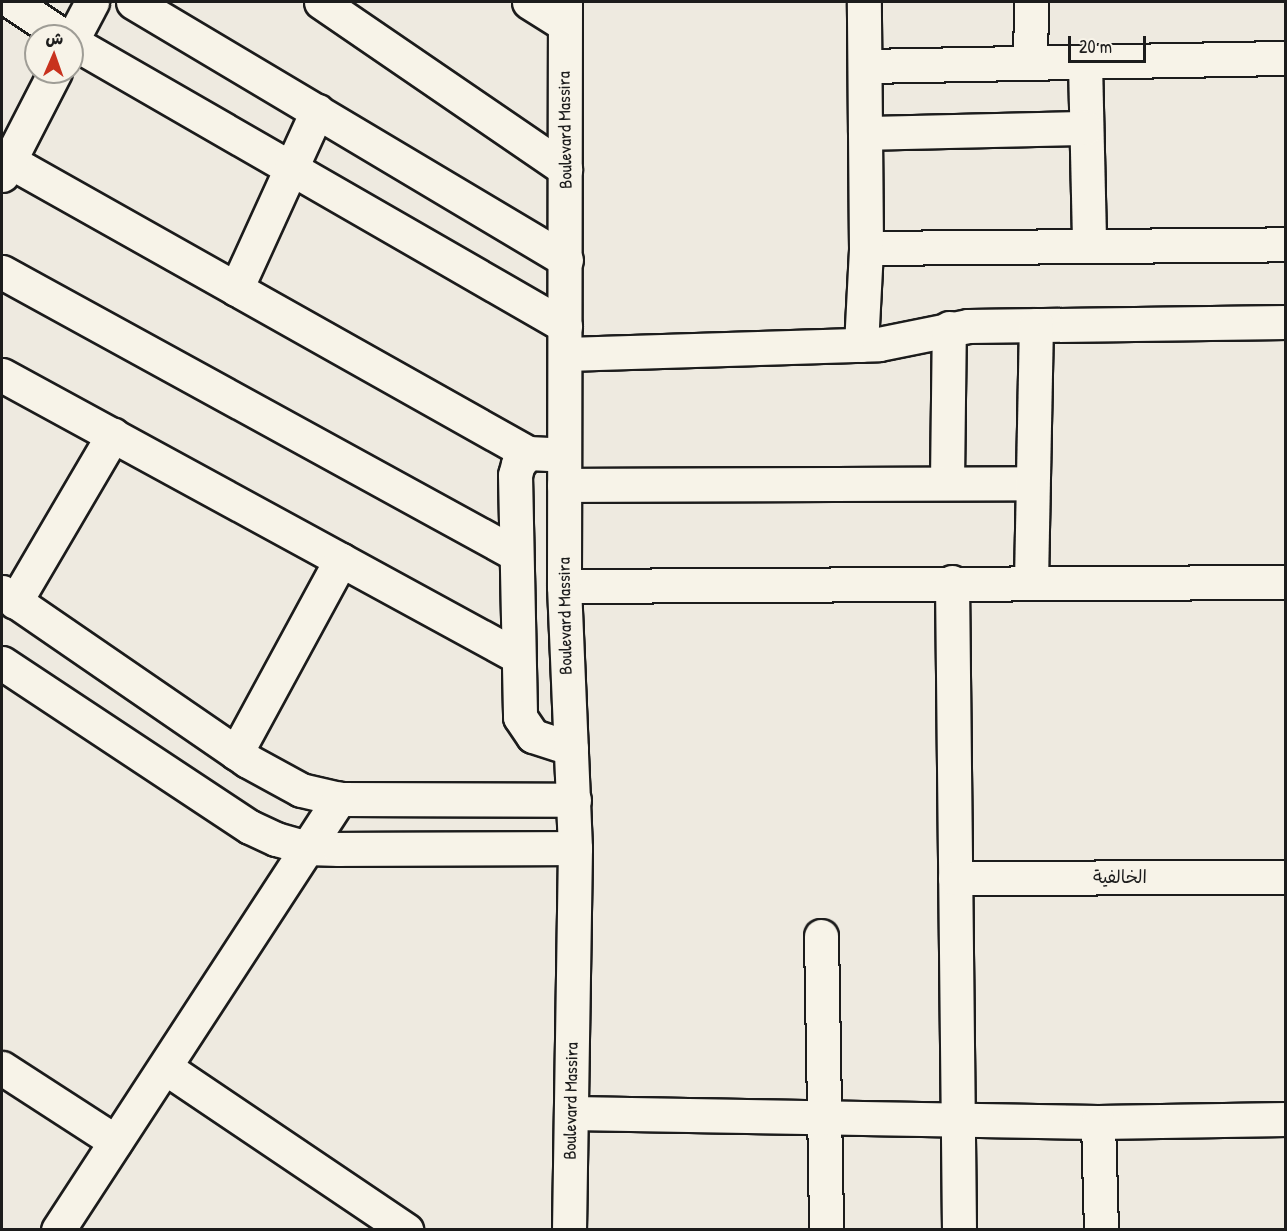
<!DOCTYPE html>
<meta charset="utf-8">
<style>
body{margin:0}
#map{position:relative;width:1287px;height:1231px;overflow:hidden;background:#eeeae0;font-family:"Patrick Hand","Playpen Sans Arabic",sans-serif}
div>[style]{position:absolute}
.roads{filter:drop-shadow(2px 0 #1c1c1c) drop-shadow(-2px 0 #1c1c1c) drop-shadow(0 2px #1c1c1c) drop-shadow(0 -2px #1c1c1c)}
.minor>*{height:33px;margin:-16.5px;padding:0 16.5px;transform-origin:16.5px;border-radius:16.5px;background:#f7f3e8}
.major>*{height:33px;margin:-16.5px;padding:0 16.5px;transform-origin:16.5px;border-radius:16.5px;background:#f7f3e8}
span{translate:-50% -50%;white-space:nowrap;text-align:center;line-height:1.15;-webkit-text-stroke:4.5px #f7f3e8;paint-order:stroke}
.street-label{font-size:18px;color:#1c1c1c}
.frame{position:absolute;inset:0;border:3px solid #1c1c1c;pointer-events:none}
.north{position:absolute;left:24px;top:24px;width:60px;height:60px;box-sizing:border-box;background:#f7f3e8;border:2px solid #9f9d96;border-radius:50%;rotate:2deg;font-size:16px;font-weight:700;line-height:24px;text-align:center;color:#1c1c1c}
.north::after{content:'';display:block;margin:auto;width:21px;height:27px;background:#c8321e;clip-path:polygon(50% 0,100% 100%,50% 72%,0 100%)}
.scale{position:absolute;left:1068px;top:36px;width:78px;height:27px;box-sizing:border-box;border:3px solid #1c1c1c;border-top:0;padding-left:8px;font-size:18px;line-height:21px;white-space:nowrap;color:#1c1c1c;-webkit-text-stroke:4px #f7f3e8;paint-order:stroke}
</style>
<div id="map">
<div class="roads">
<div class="minor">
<div style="left:12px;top:2px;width:61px;rotate:33.7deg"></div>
<div style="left:133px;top:2px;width:504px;rotate:30.79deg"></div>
<div style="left:321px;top:2px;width:296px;rotate:34.4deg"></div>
<div style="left:529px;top:2px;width:41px;rotate:32.2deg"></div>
<div style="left:72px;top:40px;width:43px;rotate:-62.2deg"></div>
<div style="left:72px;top:42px;width:569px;rotate:29.94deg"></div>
<div style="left:1030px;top:62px;width:60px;rotate:-89deg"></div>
<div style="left:1085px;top:63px;width:183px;rotate:88.7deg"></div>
<div style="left:865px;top:66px;width:421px;rotate:-1.1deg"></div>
<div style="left:865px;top:133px;width:221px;rotate:-1.3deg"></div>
<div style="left:2px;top:157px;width:604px;rotate:29.37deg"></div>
<div style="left:2px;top:175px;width:116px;rotate:-62.8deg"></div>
<div style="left:866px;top:248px;width:420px;rotate:-0.5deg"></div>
<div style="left:2px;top:272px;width:584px;rotate:28.76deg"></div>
<div style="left:236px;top:289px;width:196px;rotate:-65.5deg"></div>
<div style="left:861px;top:345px;width:97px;rotate:-87deg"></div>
<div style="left:866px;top:248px;width:246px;rotate:-90.5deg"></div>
<div style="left:566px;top:354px;width:313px;rotate:-1.8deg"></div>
<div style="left:879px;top:344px;width:91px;rotate:-11.4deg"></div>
<div style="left:968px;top:326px;width:318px;rotate:-0.7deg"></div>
<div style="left:2px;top:375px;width:587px;rotate:28.62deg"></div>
<div style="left:549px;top:454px;width:21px;rotate:-177deg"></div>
<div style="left:528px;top:453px;width:15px;rotate:132deg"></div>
<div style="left:518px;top:464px;width:11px;rotate:105deg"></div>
<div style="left:515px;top:475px;width:242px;rotate:88.8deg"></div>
<div style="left:520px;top:717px;width:23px;rotate:56deg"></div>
<div style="left:533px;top:736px;width:40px;rotate:18deg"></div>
<div style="left:947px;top:481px;width:153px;rotate:-89.3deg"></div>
<div style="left:564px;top:485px;width:467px;rotate:-0.2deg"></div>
<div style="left:952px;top:582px;width:648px;rotate:89.38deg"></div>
<div style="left:1031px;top:582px;width:257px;rotate:-88.9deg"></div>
<div style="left:564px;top:586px;width:722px;rotate:-0.32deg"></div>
<div style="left:2px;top:592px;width:298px;rotate:34.5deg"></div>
<div style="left:248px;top:761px;width:60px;rotate:28.7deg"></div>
<div style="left:301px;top:790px;width:39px;rotate:13deg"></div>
<div style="left:339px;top:799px;width:235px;rotate:0.2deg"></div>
<div style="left:15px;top:602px;width:194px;rotate:-59.6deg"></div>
<div style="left:2px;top:663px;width:297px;rotate:33.5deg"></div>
<div style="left:250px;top:827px;width:29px;rotate:25deg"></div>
<div style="left:276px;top:839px;width:32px;rotate:16deg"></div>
<div style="left:307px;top:848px;width:32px;rotate:2deg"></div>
<div style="left:339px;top:849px;width:236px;rotate:-0.2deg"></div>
<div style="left:236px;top:753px;width:220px;rotate:-61.5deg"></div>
<div style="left:955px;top:878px;width:331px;rotate:-0.2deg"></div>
<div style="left:821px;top:936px;width:294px;rotate:89deg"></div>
<div style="left:2px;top:1068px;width:135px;rotate:32.9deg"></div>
<div style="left:166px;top:1068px;width:290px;rotate:34deg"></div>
<div style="left:572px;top:1113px;width:526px;rotate:0.98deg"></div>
<div style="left:1098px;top:1122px;width:188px;rotate:-0.9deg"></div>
<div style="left:1098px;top:1122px;width:108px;rotate:88.4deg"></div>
<div style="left:58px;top:1230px;width:515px;rotate:-56.9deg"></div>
</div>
<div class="major">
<div style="left:565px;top:2px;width:584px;rotate:90.1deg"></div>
<div style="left:564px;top:586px;width:262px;rotate:87.6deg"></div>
<div style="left:575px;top:848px;width:382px;rotate:90.9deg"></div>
</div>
</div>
<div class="street-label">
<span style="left:565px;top:130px;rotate:-91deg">Boulevard Massira</span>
<span style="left:565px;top:616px;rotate:-91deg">Boulevard Massira</span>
<span style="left:1120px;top:877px">الخالفية</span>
<span style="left:571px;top:1101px;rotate:-89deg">Boulevard Massira</span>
</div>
<div class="frame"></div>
<div class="north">ش</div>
<div class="scale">20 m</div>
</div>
